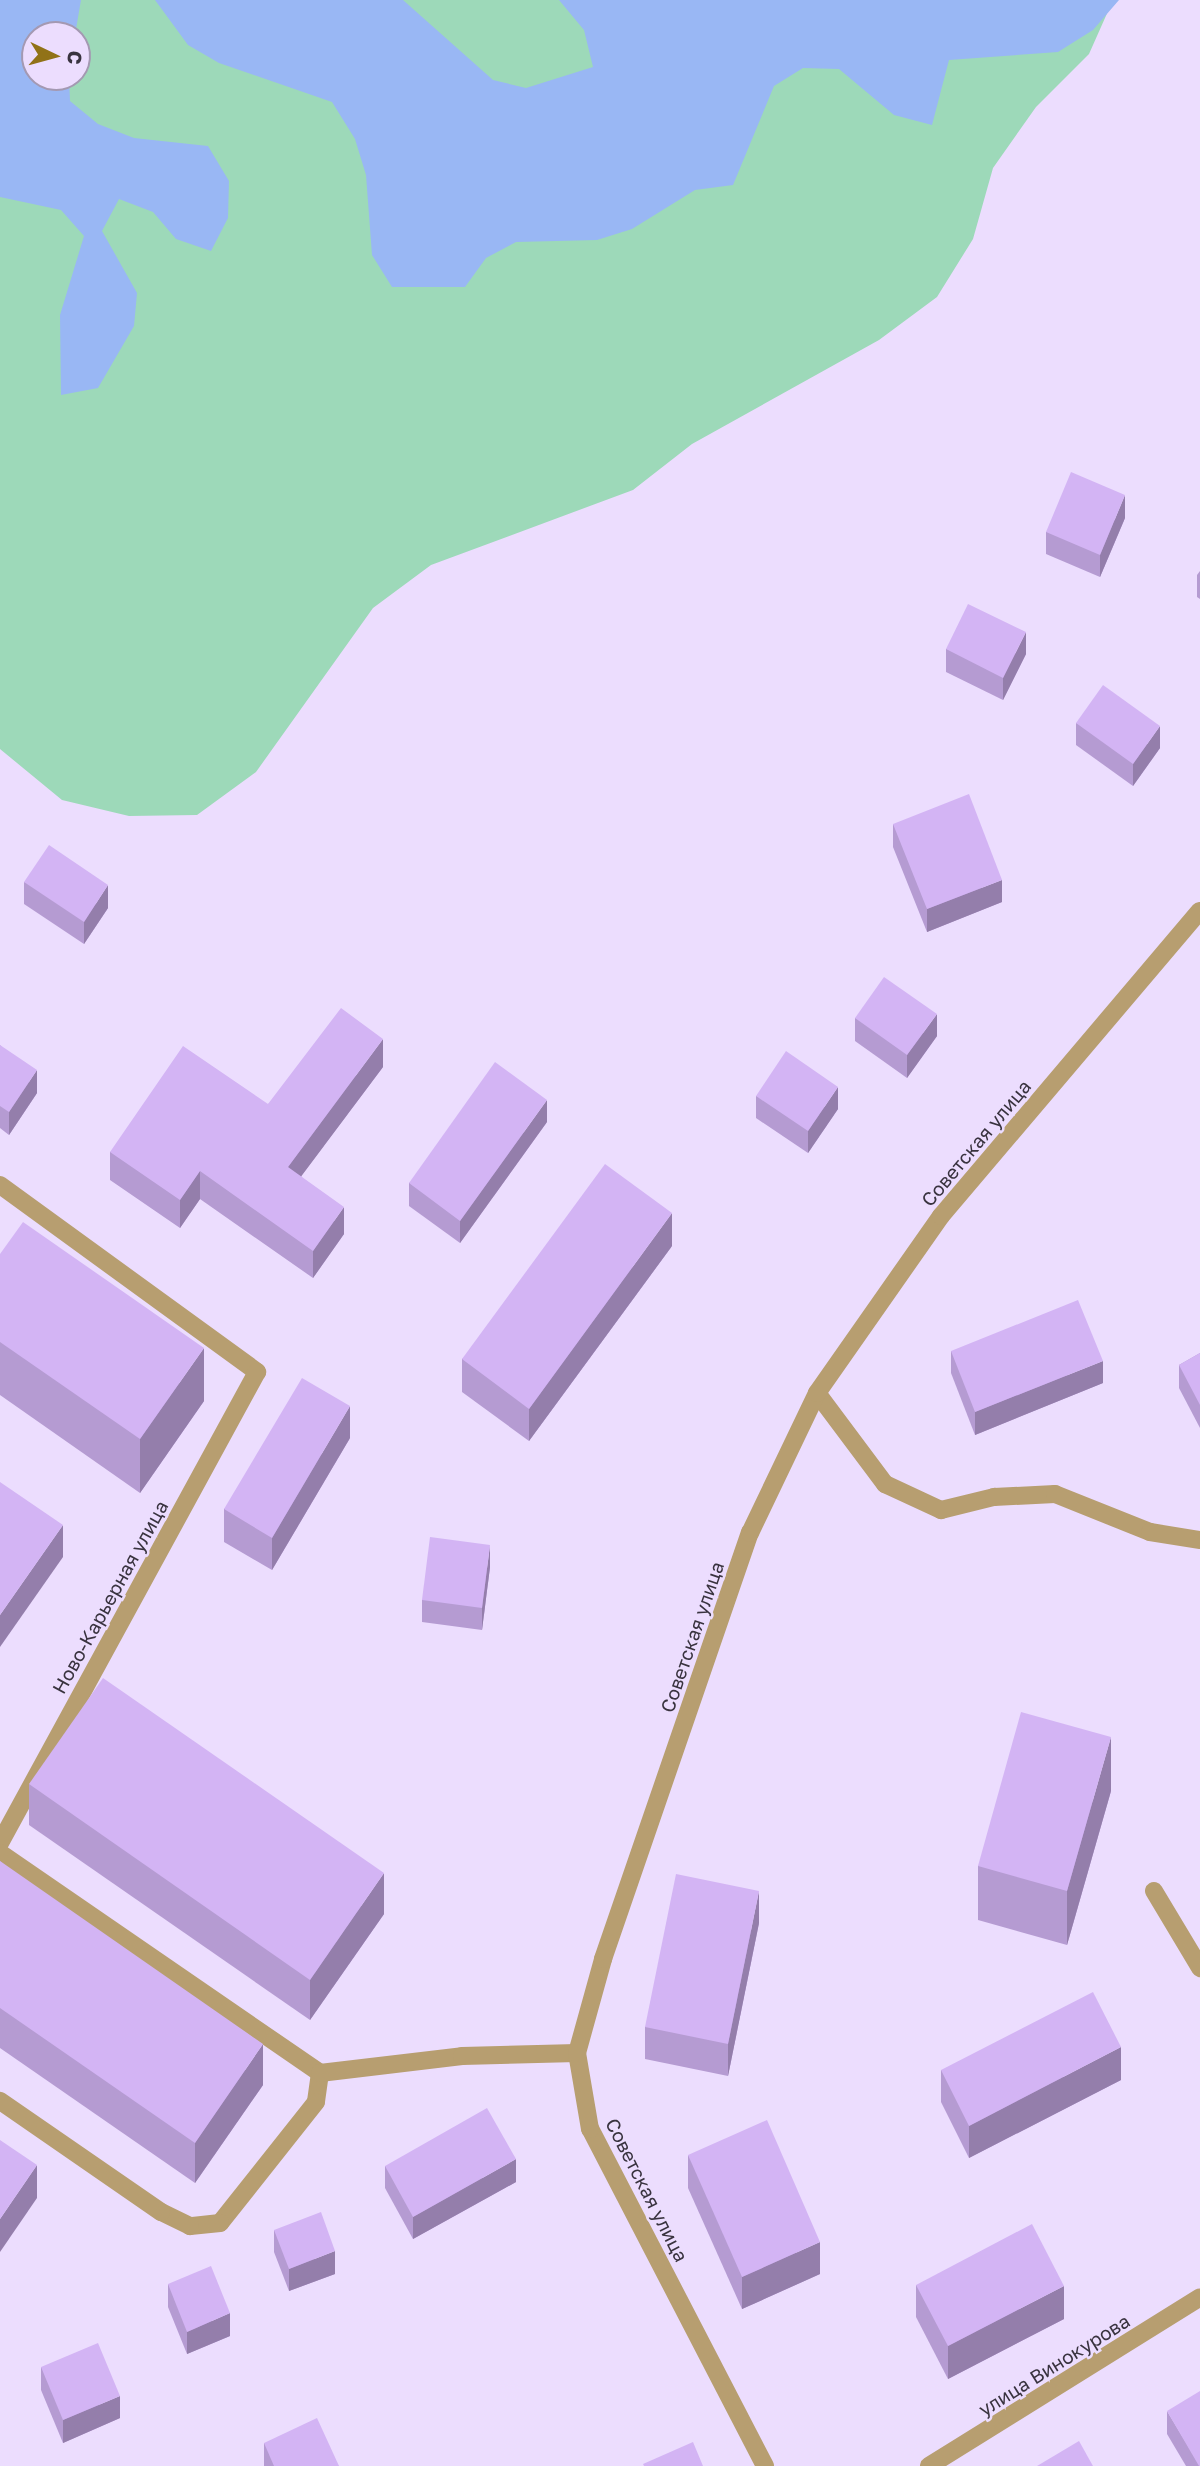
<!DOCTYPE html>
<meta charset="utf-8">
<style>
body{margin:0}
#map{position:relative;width:1200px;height:2466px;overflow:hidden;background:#ecddfe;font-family:"Golos Text",sans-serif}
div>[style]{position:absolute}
.green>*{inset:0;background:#9dd9b9}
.water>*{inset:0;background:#99b7f4}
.minor>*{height:18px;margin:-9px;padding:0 9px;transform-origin:9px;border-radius:9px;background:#b79e70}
.wall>*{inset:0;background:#b59bd2}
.shaded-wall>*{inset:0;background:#947eab}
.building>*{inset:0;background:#d3b4f4}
span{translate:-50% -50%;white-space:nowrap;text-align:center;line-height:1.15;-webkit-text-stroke:5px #ecddfe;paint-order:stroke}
.street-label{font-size:19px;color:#39333f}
.north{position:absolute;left:21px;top:21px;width:70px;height:70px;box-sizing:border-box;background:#ecddfe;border:2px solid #a499b2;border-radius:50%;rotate:95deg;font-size:19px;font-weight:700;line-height:28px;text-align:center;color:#39333f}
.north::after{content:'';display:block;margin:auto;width:24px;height:32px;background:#917218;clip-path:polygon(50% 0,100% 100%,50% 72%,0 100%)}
</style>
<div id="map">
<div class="green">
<div style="clip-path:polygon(evenodd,0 0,1113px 0,1089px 54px,1036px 107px,993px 168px,973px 239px,937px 297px,879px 340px,692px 444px,633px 490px,431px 565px,373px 608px,256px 772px,197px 815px,129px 816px,62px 800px,0 749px,0 0,35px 35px,77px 35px,77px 77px,35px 77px,35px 35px)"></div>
</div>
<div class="water">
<div style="clip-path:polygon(0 0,81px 0,75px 35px,35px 35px,35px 77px,69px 77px,70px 101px,98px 124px,134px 138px,208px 146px,229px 181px,228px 218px,211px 251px,176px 239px,153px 212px,119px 199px,102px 231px,137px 293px,134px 326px,98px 388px,61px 395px,60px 315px,84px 236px,61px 210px,0 197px)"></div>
<div style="clip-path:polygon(155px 0,403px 0,493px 80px,526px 88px,593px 67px,584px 30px,559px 0,1119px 0,1093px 30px,1058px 52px,949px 60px,932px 125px,894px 115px,839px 69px,803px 68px,774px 86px,733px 185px,695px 190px,632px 229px,597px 240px,516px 242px,486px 258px,465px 287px,392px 287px,372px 255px,366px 175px,355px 139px,332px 102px,219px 63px,188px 45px)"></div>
</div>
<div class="minor">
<div style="left:0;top:1185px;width:318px;rotate:36deg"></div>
<div style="left:257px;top:1372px;width:537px;rotate:118.62deg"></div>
<div style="left:817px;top:1393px;width:114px;rotate:53.2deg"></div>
<div style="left:885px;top:1484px;width:62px;rotate:24.9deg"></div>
<div style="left:941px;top:1510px;width:55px;rotate:-13.8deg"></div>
<div style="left:994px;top:1497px;width:61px;rotate:-2.8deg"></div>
<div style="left:1055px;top:1494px;width:102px;rotate:21.8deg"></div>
<div style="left:1150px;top:1532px;width:51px;rotate:9.1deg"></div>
<div style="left:0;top:1853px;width:388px;rotate:34.5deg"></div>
<div style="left:320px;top:2073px;width:29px;rotate:98deg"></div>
<div style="left:316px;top:2102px;width:154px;rotate:128.4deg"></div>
<div style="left:220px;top:2223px;width:30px;rotate:174deg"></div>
<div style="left:190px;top:2226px;width:32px;rotate:-154deg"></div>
<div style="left:161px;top:2212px;width:196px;rotate:-145.4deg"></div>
<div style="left:1154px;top:1891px;width:90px;rotate:59.1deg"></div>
<div style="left:320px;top:2073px;width:143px;rotate:-6.8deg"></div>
<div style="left:462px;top:2056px;width:115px;rotate:-1.5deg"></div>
<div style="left:765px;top:2466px;width:380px;rotate:-117.4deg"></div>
<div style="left:590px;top:2129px;width:77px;rotate:-99.7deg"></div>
<div style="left:577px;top:2053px;width:98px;rotate:-74.5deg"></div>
<div style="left:603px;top:1959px;width:451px;rotate:-71deg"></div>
<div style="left:750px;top:1533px;width:155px;rotate:-64.4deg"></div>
<div style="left:817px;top:1393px;width:216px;rotate:-55deg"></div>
<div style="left:941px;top:1216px;width:400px;rotate:-49.7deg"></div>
<div style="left:929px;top:2466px;width:319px;rotate:-31.9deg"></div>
</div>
<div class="wall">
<div style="clip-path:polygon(1125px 518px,1100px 577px,1046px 554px,1046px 532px)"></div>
<div style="clip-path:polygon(1200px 571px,1200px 599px,1197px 597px,1197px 575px)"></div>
<div style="clip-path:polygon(946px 649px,1026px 654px,1003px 700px,946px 672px)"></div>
<div style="clip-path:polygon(1076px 723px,1160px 748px,1133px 786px,1076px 745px)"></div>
<div style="clip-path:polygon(893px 824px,1002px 902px,927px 932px,893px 847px)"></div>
<div style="clip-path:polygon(24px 882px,108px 908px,84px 944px,24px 904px)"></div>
<div style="clip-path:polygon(855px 1018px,937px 1036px,907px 1078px,855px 1041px)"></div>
<div style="clip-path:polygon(0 1045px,37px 1093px,9px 1135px,0 1128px)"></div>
<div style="clip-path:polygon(383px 1067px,301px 1176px,344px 1234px,313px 1278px,200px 1199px,180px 1228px,110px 1180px,110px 1152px,268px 1104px)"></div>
<div style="clip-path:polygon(756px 1096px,838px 1109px,808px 1153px,756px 1118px)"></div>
<div style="clip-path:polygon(547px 1122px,460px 1243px,409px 1206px,409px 1183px)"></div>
<div style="clip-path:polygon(672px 1246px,529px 1441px,462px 1392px,462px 1359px)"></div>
<div style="clip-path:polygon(0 1254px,204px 1401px,140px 1493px,0 1395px)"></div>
<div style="clip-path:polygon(951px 1351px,1103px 1383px,975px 1435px,951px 1373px)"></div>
<div style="clip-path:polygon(1200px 1353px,1200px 1428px,1179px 1388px,1179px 1365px)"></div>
<div style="clip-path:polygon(350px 1438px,272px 1570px,224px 1542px,224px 1509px)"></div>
<div style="clip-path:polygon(490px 1567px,482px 1630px,422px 1622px,422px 1600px)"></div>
<div style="clip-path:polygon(29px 1784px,384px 1914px,310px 2020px,29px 1825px)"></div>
<div style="clip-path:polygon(1111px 1791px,1067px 1945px,978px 1920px,978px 1866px)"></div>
<div style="clip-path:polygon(0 1861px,263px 2085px,195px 2183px,0 2048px)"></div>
<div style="clip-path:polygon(759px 1923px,728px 2076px,645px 2059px,645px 2027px)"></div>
<div style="clip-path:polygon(941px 2070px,1121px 2080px,969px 2158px,941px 2102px)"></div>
<div style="clip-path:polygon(688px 2155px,820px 2274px,742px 2309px,688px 2188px)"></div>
<div style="clip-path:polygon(385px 2166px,516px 2182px,413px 2239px,385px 2188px)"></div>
<div style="clip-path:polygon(274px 2230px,335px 2274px,289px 2291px,274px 2252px)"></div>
<div style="clip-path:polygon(168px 2284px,230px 2336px,187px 2354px,168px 2307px)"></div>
<div style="clip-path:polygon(916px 2285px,1064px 2319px,948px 2379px,916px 2317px)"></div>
<div style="clip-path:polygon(41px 2367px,120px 2418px,63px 2443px,41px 2390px)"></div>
<div style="clip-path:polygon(1167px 2411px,1200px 2466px,1186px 2466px,1167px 2434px)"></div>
<div style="clip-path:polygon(264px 2443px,339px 2466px,264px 2466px)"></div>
</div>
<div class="shaded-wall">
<div style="clip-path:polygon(1125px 495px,1125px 518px,1100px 577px,1100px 555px)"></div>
<div style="clip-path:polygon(1026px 632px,1026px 654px,1003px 700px,1003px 678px)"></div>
<div style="clip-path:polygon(1160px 726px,1160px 748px,1133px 786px,1133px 764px)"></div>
<div style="clip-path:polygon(1002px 880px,1002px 902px,927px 932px,927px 909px)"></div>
<div style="clip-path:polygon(108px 885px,108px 908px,84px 944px,84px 922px)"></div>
<div style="clip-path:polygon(937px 1014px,937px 1036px,907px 1078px,907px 1055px)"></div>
<div style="clip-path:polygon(383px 1039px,383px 1067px,288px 1194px,288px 1167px)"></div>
<div style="clip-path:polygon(37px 1070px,37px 1093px,9px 1135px,9px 1112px)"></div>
<div style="clip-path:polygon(838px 1087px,838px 1109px,808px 1153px,808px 1131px)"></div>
<div style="clip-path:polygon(547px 1100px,547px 1122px,460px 1243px,460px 1221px)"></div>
<div style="clip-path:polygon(200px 1171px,200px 1199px,180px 1228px,180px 1200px)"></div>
<div style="clip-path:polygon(344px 1207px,344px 1234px,313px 1278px,313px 1251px)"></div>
<div style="clip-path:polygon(672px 1213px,672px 1246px,529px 1441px,529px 1409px)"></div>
<div style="clip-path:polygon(204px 1348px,204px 1401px,140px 1493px,140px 1439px)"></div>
<div style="clip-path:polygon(1103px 1361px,1103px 1383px,975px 1435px,975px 1412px)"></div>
<div style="clip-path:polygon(350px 1406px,350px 1438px,272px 1570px,272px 1538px)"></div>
<div style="clip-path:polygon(63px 1525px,63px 1557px,0 1647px,0 1615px)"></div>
<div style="clip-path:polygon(490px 1545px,490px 1567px,482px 1630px,482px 1608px)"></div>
<div style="clip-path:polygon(1111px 1737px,1111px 1791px,1067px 1945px,1067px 1891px)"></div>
<div style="clip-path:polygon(384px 1873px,384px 1914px,310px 2020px,310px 1980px)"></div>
<div style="clip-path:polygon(759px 1891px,759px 1923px,728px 2076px,728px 2044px)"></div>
<div style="clip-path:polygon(263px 2044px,263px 2085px,195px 2183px,195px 2143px)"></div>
<div style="clip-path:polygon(1121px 2047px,1121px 2080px,969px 2158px,969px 2126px)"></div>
<div style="clip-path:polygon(516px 2159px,516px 2182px,413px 2239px,413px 2217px)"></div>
<div style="clip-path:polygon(37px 2165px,37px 2198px,0 2252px,0 2219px)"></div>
<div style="clip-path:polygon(820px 2242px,820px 2274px,742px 2309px,742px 2277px)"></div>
<div style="clip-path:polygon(335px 2251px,335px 2274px,289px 2291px,289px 2269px)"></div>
<div style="clip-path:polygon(1064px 2286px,1064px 2319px,948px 2379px,948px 2346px)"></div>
<div style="clip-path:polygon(230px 2313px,230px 2336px,187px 2354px,187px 2332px)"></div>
<div style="clip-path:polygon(120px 2396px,120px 2418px,63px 2443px,63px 2420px)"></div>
</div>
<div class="building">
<div style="clip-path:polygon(1071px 472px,1125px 495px,1100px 555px,1046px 532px)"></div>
<div style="clip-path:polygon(968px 604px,1026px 632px,1003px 678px,946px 649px)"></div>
<div style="clip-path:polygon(1103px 685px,1160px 726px,1133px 764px,1076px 723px)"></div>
<div style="clip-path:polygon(969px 794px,1002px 880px,927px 909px,893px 824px)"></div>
<div style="clip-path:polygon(49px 845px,108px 885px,84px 922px,24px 882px)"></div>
<div style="clip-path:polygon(884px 977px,937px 1014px,907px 1055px,855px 1018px)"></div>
<div style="clip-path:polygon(341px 1008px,383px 1039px,288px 1167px,344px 1207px,313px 1251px,200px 1171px,180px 1200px,110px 1152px,183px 1046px,268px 1104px)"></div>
<div style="clip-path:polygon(0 1045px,37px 1070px,9px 1112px,0 1106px)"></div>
<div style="clip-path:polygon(786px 1051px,838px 1087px,808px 1131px,756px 1096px)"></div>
<div style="clip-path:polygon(495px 1062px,547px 1100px,460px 1221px,409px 1183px)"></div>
<div style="clip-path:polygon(605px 1164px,672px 1213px,529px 1409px,462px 1359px)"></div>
<div style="clip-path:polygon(23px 1222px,204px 1348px,140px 1439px,0 1342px,0 1254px)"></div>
<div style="clip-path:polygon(1078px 1300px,1103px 1361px,975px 1412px,951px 1351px)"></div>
<div style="clip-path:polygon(1200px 1353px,1200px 1405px,1179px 1365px)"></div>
<div style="clip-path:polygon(302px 1378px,350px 1406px,272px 1538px,224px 1509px)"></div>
<div style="clip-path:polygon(0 1482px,63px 1525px,0 1615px)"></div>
<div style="clip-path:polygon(430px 1537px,490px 1545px,482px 1608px,422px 1600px)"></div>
<div style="clip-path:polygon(103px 1678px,384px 1873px,310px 1980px,29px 1784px)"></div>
<div style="clip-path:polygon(1021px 1712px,1111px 1737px,1067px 1891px,978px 1866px)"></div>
<div style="clip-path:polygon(0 1861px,263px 2044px,195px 2143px,0 2008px)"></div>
<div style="clip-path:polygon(676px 1874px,759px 1891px,728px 2044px,645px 2027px)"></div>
<div style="clip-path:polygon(1093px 1992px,1121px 2047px,969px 2126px,941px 2070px)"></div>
<div style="clip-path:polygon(487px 2108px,516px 2159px,413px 2217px,385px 2166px)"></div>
<div style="clip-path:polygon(767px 2120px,820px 2242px,742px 2277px,688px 2155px)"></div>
<div style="clip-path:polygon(0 2140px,37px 2165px,0 2219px)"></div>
<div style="clip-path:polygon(321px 2212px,335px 2251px,289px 2269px,274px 2230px)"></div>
<div style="clip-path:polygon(1032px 2224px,1064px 2286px,948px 2346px,916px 2285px)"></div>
<div style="clip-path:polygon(211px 2266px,230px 2313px,187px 2332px,168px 2284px)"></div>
<div style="clip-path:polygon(98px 2343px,120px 2396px,63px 2420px,41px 2367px)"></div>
<div style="clip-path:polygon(1200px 2391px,1200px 2466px,1199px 2466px,1167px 2411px)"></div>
<div style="clip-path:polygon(317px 2418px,339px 2466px,274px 2466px,264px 2443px)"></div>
<div style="clip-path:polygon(1079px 2441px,1093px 2466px,1037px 2466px)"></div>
<div style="clip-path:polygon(693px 2442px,703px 2466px,644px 2466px,643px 2464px)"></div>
</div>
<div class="street-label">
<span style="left:976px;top:1143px;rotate:-50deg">Советская улица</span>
<span style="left:110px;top:1597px;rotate:-61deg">Ново-Карьерная улица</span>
<span style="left:692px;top:1637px;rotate:-71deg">Советская улица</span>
<span style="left:647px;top:2190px;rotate:63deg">Советская улица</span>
<span style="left:1054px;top:2365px;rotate:-32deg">улица Винокурова</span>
</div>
<div class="north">С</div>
</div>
